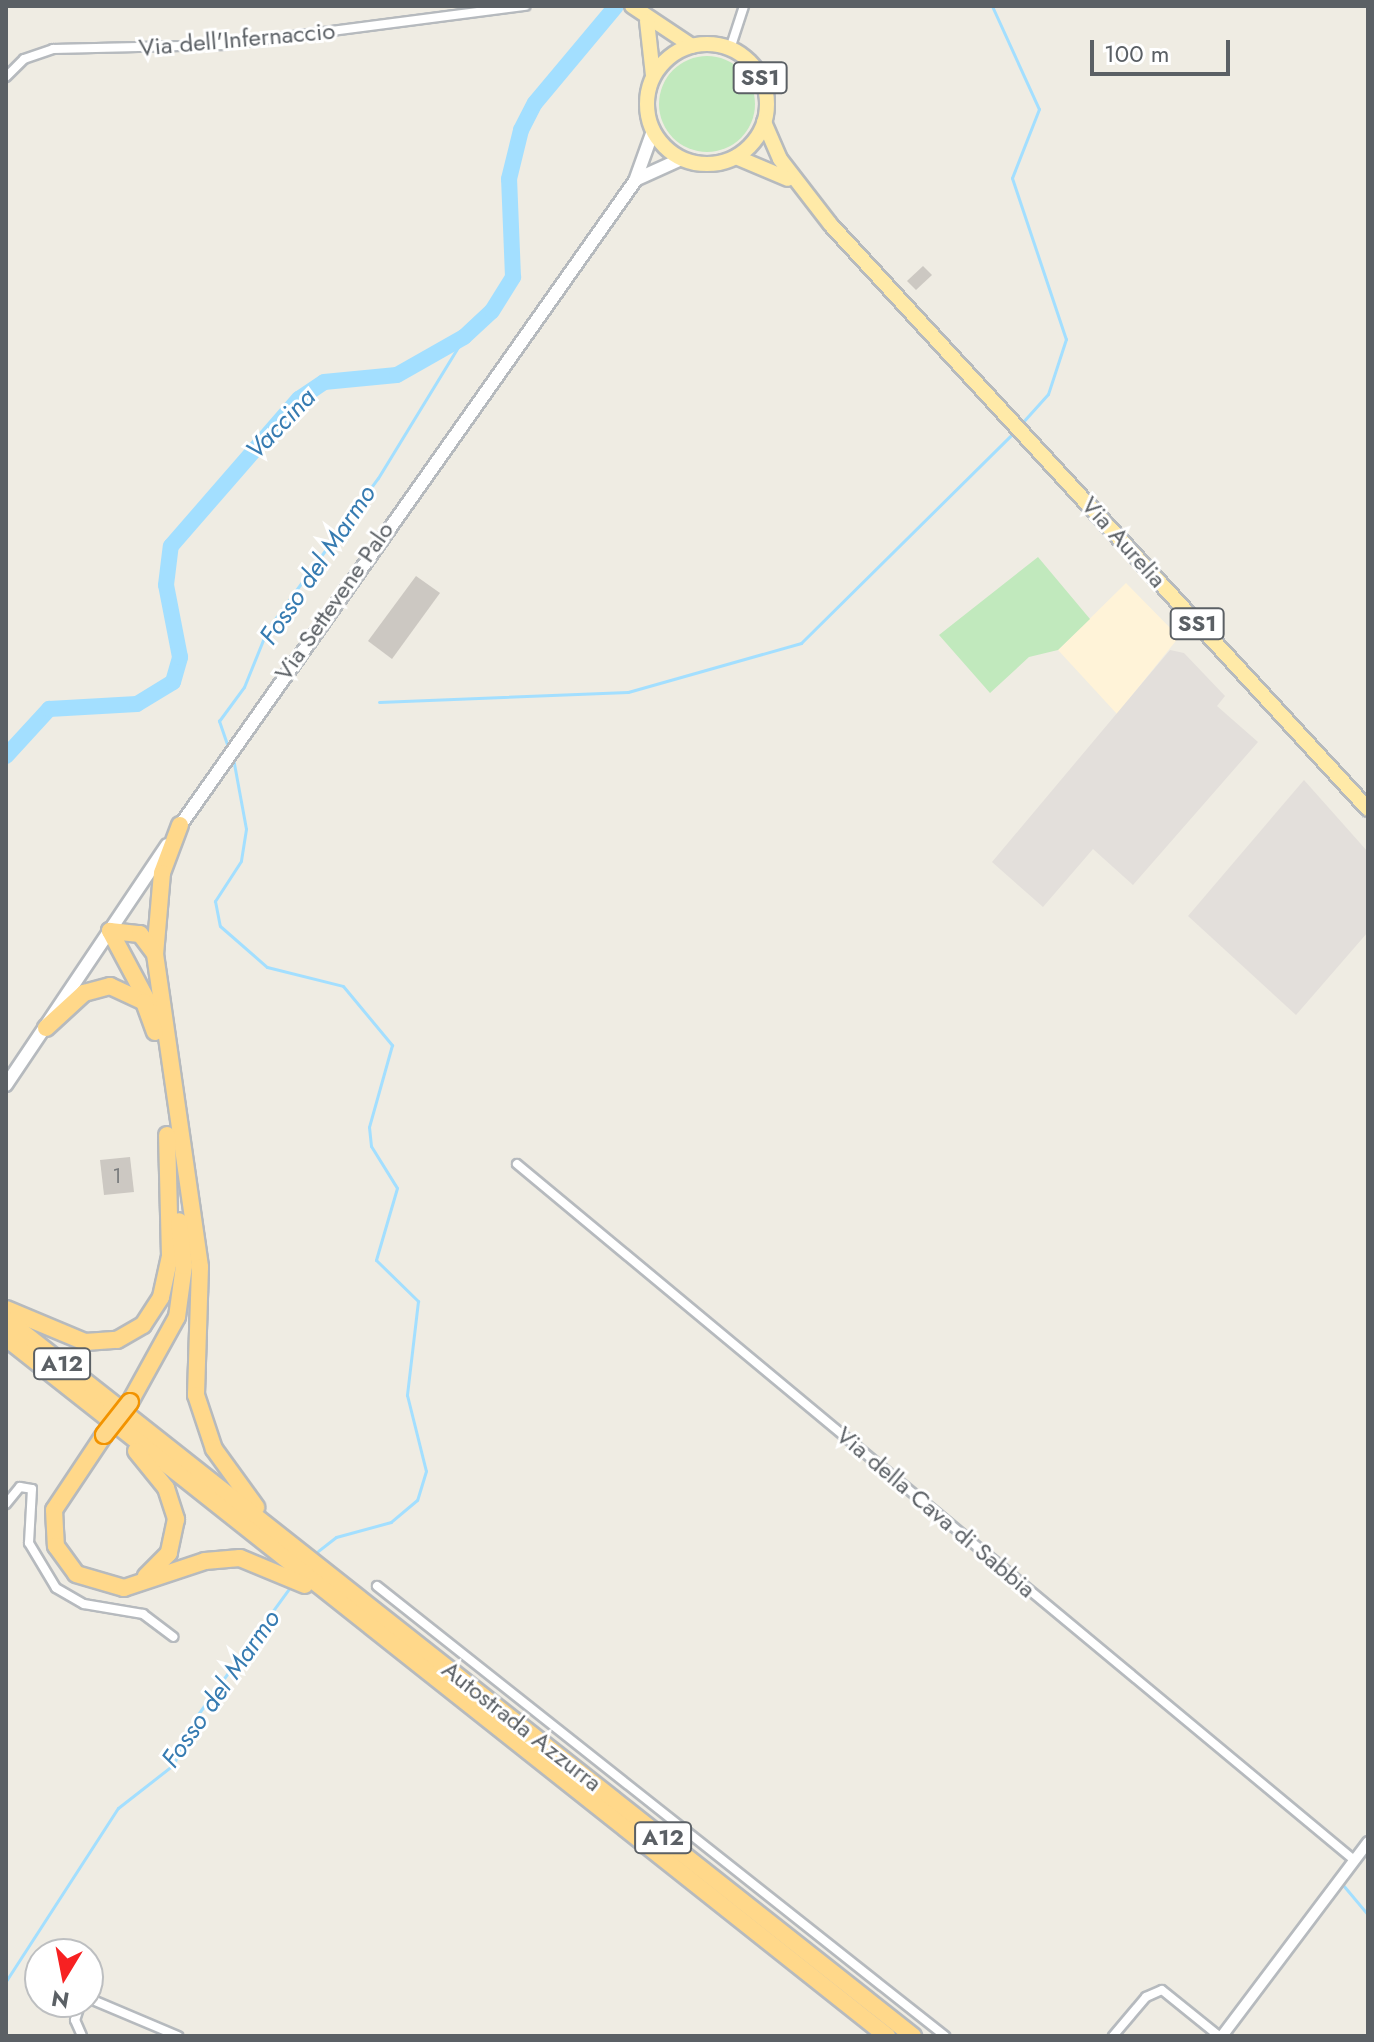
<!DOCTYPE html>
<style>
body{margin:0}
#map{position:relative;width:1374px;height:2042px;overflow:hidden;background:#efece3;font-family:Jost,sans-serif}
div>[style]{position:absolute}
.commercial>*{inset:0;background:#fff3d8}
.industrial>*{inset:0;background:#e3dfdb}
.green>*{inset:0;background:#c1e9bd}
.round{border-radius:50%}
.stream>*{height:3px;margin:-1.5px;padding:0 1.5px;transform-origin:1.5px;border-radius:1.5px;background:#a3dfff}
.river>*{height:16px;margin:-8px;padding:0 8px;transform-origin:8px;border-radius:8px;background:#a3dfff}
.building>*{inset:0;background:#ccc8c2}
.roads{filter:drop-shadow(2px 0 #b6babe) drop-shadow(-2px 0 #b6babe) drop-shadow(0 2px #b6babe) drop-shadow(0 -2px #b6babe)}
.minor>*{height:8px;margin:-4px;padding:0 4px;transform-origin:4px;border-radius:4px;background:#fff}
.tertiary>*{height:10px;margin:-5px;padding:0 5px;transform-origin:5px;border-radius:5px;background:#fff}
.secondary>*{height:12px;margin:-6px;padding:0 6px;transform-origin:6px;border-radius:6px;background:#fff}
.primary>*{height:14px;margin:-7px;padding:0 7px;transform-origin:7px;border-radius:7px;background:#ffeaa8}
.primary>.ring{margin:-7px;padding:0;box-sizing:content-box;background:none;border:14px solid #ffeaa8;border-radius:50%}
.motorway>*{height:16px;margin:-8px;padding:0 8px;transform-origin:8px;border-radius:8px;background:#ffd88a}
.bridges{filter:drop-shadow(2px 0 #f29300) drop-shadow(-2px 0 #f29300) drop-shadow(0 2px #f29300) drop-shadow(0 -2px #f29300)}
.motorway-bridge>*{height:16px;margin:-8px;padding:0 8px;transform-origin:8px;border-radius:8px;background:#ffd88a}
span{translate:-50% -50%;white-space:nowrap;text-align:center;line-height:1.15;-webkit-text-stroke:6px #fff;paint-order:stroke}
.number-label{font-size:20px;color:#777a7c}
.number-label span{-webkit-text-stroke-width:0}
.shield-label span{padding:2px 6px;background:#fff;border:2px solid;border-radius:6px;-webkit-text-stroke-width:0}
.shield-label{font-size:22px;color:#5b6065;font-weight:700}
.street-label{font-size:24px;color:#5b6065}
.water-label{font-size:26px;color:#367bb1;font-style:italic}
.frame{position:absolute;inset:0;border:8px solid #5b6065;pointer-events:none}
.north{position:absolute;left:24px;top:1938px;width:80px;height:80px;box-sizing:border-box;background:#fff;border:2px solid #bdbfc1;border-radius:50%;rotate:190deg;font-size:22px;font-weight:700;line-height:32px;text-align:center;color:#5b6065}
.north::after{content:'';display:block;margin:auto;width:28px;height:36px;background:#f72122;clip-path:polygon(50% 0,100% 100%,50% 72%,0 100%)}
.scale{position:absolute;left:1090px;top:40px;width:140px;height:36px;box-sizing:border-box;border:4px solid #5b6065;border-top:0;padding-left:10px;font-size:24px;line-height:28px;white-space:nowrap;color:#5b6065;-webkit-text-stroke:6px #fff;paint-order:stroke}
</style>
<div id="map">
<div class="commercial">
<div style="clip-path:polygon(1126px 583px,1179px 637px,1117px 714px,1058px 650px)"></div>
</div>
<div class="industrial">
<div style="clip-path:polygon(1170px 650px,1184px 653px,1225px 696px,1217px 706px,1258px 742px,1133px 885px,1093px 849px,1043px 907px,992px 862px)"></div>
<div style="clip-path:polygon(1304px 780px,1368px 852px,1368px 932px,1296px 1015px,1188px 916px)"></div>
</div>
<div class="green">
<div class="round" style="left:659px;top:56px;width:96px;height:96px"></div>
<div style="clip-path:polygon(1038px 557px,1090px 619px,1058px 650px,1029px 657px,990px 693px,939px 635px)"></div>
</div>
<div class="stream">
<div style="left:992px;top:6px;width:113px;rotate:65.5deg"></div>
<div style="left:1039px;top:109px;width:74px;rotate:111.4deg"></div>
<div style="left:1012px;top:178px;width:170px;rotate:71.5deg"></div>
<div style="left:1066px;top:339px;width:58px;rotate:108.1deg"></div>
<div style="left:1048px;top:394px;width:40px;rotate:132deg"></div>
<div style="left:379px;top:702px;width:249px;rotate:-2.3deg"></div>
<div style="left:628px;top:692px;width:180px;rotate:-15.8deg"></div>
<div style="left:801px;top:643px;width:303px;rotate:-44.7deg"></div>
<div style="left:228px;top:747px;width:28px;rotate:-109deg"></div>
<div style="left:219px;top:721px;width:42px;rotate:-53.7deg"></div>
<div style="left:244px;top:687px;width:61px;rotate:-68deg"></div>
<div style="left:267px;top:630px;width:188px;rotate:-53.9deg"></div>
<div style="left:378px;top:478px;width:165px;rotate:-58.6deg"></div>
<div style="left:233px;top:758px;width:72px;rotate:79.6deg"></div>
<div style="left:246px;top:829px;width:32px;rotate:99deg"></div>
<div style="left:241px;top:861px;width:48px;rotate:123deg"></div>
<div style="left:215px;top:901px;width:25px;rotate:79deg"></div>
<div style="left:220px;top:926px;width:62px;rotate:41.1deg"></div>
<div style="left:267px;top:967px;width:78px;rotate:14deg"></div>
<div style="left:343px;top:986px;width:77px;rotate:50.3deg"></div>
<div style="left:392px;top:1045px;width:85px;rotate:105.7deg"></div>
<div style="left:369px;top:1127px;width:19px;rotate:84deg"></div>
<div style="left:371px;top:1146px;width:49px;rotate:58.2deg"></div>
<div style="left:397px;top:1188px;width:75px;rotate:106.3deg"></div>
<div style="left:376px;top:1260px;width:59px;rotate:44.3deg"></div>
<div style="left:418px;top:1301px;width:95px;rotate:96.7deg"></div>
<div style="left:407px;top:1395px;width:78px;rotate:76deg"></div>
<div style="left:426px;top:1471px;width:30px;rotate:107deg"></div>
<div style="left:417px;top:1500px;width:34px;rotate:140deg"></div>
<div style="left:391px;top:1522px;width:57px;rotate:164.7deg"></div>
<div style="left:336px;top:1537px;width:23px;rotate:142deg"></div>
<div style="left:1343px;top:1885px;width:39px;rotate:50deg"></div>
<div style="left:6px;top:1981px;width:206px;rotate:-57.1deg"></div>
<div style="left:118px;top:1808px;width:70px;rotate:-38deg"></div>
<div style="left:173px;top:1765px;width:53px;rotate:-64.4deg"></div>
<div style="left:196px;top:1717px;width:162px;rotate:-54.1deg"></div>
</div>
<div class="river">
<div style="left:6px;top:756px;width:64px;rotate:-47.5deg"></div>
<div style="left:49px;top:709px;width:88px;rotate:-3.3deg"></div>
<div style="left:137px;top:704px;width:42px;rotate:-31.4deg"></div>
<div style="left:173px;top:682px;width:26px;rotate:-74deg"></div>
<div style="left:180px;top:657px;width:73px;rotate:-101deg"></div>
<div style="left:166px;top:585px;width:39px;rotate:-83deg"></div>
<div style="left:171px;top:546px;width:195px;rotate:-49deg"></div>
<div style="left:299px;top:399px;width:30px;rotate:-34deg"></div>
<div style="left:324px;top:382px;width:73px;rotate:-5.5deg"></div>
<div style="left:397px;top:375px;width:77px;rotate:-29.6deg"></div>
<div style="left:464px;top:337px;width:38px;rotate:-43deg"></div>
<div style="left:492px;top:311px;width:40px;rotate:-58deg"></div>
<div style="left:513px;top:277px;width:98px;rotate:-92.3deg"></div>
<div style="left:509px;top:179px;width:50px;rotate:-76.2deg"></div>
<div style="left:521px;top:130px;width:30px;rotate:-63deg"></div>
<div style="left:535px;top:103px;width:126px;rotate:-50.1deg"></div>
</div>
<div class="building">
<div style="clip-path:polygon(923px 266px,932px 275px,916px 290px,907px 281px)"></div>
<div style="clip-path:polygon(416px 576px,440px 593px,392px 659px,368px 641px)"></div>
<div style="clip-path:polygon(130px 1157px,134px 1192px,104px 1195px,100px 1160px)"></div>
</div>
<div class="roads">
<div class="minor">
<div style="left:730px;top:49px;width:45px;rotate:-72deg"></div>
<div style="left:6px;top:77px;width:25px;rotate:-45deg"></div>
<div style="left:24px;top:59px;width:31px;rotate:-19deg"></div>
<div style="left:53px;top:49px;width:171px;rotate:-1.3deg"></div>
<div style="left:224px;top:45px;width:304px;rotate:-7.4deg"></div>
<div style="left:517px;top:1164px;width:1089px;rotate:39.74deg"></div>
<div style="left:6px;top:1504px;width:22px;rotate:-51deg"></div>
<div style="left:20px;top:1487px;width:12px;rotate:9deg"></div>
<div style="left:32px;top:1489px;width:54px;rotate:93.2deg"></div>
<div style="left:29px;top:1543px;width:52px;rotate:59deg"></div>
<div style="left:56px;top:1588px;width:32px;rotate:30deg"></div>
<div style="left:84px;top:1604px;width:60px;rotate:9.6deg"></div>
<div style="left:143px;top:1614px;width:38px;rotate:37deg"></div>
<div style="left:377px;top:1586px;width:725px;rotate:38.39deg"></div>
<div style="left:88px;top:1998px;width:98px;rotate:22.9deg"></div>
<div style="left:81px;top:2002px;width:19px;rotate:108deg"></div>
<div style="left:75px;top:2020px;width:17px;rotate:66deg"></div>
<div style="left:1113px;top:2036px;width:51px;rotate:-49.8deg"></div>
<div style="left:1146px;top:1997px;width:17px;rotate:-24deg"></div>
<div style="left:1162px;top:1990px;width:73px;rotate:38.9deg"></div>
</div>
<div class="tertiary">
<div style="left:1222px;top:2036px;width:243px;rotate:-53deg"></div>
</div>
<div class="secondary">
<div style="left:637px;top:179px;width:48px;rotate:-24.4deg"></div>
<div style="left:177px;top:830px;width:794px;rotate:-54.79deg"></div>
<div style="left:635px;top:181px;width:53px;rotate:-70.2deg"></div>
<div style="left:6px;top:1085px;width:289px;rotate:-56.1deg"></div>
</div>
<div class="primary">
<div style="left:632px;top:6px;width:72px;rotate:33.7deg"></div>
<div style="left:647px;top:21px;width:54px;rotate:83.7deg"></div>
<div class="ring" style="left:647px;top:44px;width:106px;height:106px"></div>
<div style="left:764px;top:122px;width:40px;rotate:66.6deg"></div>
<div style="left:780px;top:159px;width:83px;rotate:52.3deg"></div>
<div style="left:831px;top:225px;width:793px;rotate:47.4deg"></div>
<div style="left:736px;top:157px;width:56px;rotate:22.9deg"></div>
</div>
<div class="motorway">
<div style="left:180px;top:825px;width:51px;rotate:110.6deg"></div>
<div style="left:162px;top:873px;width:81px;rotate:94.9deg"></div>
<div style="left:155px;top:954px;width:316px;rotate:81.8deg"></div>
<div style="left:200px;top:1267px;width:128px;rotate:91.8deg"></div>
<div style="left:196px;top:1395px;width:57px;rotate:71.6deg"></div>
<div style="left:214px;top:1449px;width:72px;rotate:54.1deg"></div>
<div style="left:149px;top:1004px;width:83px;rotate:-118.1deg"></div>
<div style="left:110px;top:931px;width:30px;rotate:6deg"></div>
<div style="left:140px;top:934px;width:25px;rotate:53deg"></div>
<div style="left:46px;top:1028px;width:52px;rotate:-42.6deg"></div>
<div style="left:84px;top:993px;width:27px;rotate:-15deg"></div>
<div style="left:110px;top:986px;width:38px;rotate:25deg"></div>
<div style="left:144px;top:1002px;width:32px;rotate:70deg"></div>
<div style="left:6px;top:1309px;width:86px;rotate:22.7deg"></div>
<div style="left:85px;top:1342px;width:32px;rotate:-4deg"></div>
<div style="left:117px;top:1340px;width:30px;rotate:-30deg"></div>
<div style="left:143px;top:1325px;width:33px;rotate:-57deg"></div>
<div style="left:161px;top:1297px;width:42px;rotate:-77.6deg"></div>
<div style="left:170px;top:1256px;width:121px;rotate:-91.4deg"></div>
<div style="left:7px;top:1320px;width:142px;rotate:38.2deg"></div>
<div style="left:6px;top:1338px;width:132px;rotate:38.3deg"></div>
<div style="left:130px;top:1402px;width:97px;rotate:-61.1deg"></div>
<div style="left:177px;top:1317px;width:51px;rotate:-82.2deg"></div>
<div style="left:184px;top:1266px;width:45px;rotate:-96.3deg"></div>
<div style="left:131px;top:1418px;width:997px;rotate:38.32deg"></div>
<div style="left:122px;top:1429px;width:977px;rotate:38.43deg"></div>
<div style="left:104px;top:1435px;width:90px;rotate:123.7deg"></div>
<div style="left:54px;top:1510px;width:36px;rotate:87deg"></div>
<div style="left:56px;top:1546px;width:34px;rotate:54deg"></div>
<div style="left:76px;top:1574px;width:50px;rotate:16.3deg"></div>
<div style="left:124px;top:1588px;width:85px;rotate:-18.4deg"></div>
<div style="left:205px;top:1561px;width:35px;rotate:-5deg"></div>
<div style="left:240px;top:1558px;width:70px;rotate:22.6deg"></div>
<div style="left:136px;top:1451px;width:48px;rotate:51deg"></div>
<div style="left:166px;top:1488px;width:33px;rotate:72deg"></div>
<div style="left:176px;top:1519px;width:35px;rotate:102deg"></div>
<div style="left:169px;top:1553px;width:33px;rotate:135deg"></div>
</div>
</div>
<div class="bridges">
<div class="motorway-bridge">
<div style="left:104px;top:1435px;width:42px;rotate:-51.8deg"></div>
</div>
</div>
<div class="number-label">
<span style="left:117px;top:1176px">1</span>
</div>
<div class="shield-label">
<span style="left:760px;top:78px">SS1</span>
<span style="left:1197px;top:624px">SS1</span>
<span style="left:62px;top:1364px">A12</span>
<span style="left:663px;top:1838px">A12</span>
</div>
<div class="street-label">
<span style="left:237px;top:39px;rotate:-5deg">Via dell'Infernaccio</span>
<span style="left:1124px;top:542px;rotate:48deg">Via Aurelia</span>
<span style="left:334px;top:601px;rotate:-55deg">Via Settevene Palo</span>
<span style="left:936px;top:1512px;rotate:40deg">Via della Cava di Sabbia</span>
<span style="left:522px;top:1726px;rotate:38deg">Autostrada Azzurra</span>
</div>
<div class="water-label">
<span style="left:281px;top:424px;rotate:-46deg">Vaccina</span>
<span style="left:318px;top:565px;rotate:-56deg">Fosso del Marmo</span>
<span style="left:221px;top:1689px;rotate:-55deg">Fosso del Marmo</span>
</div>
<div class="frame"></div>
<div class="north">N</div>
<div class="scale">100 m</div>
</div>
